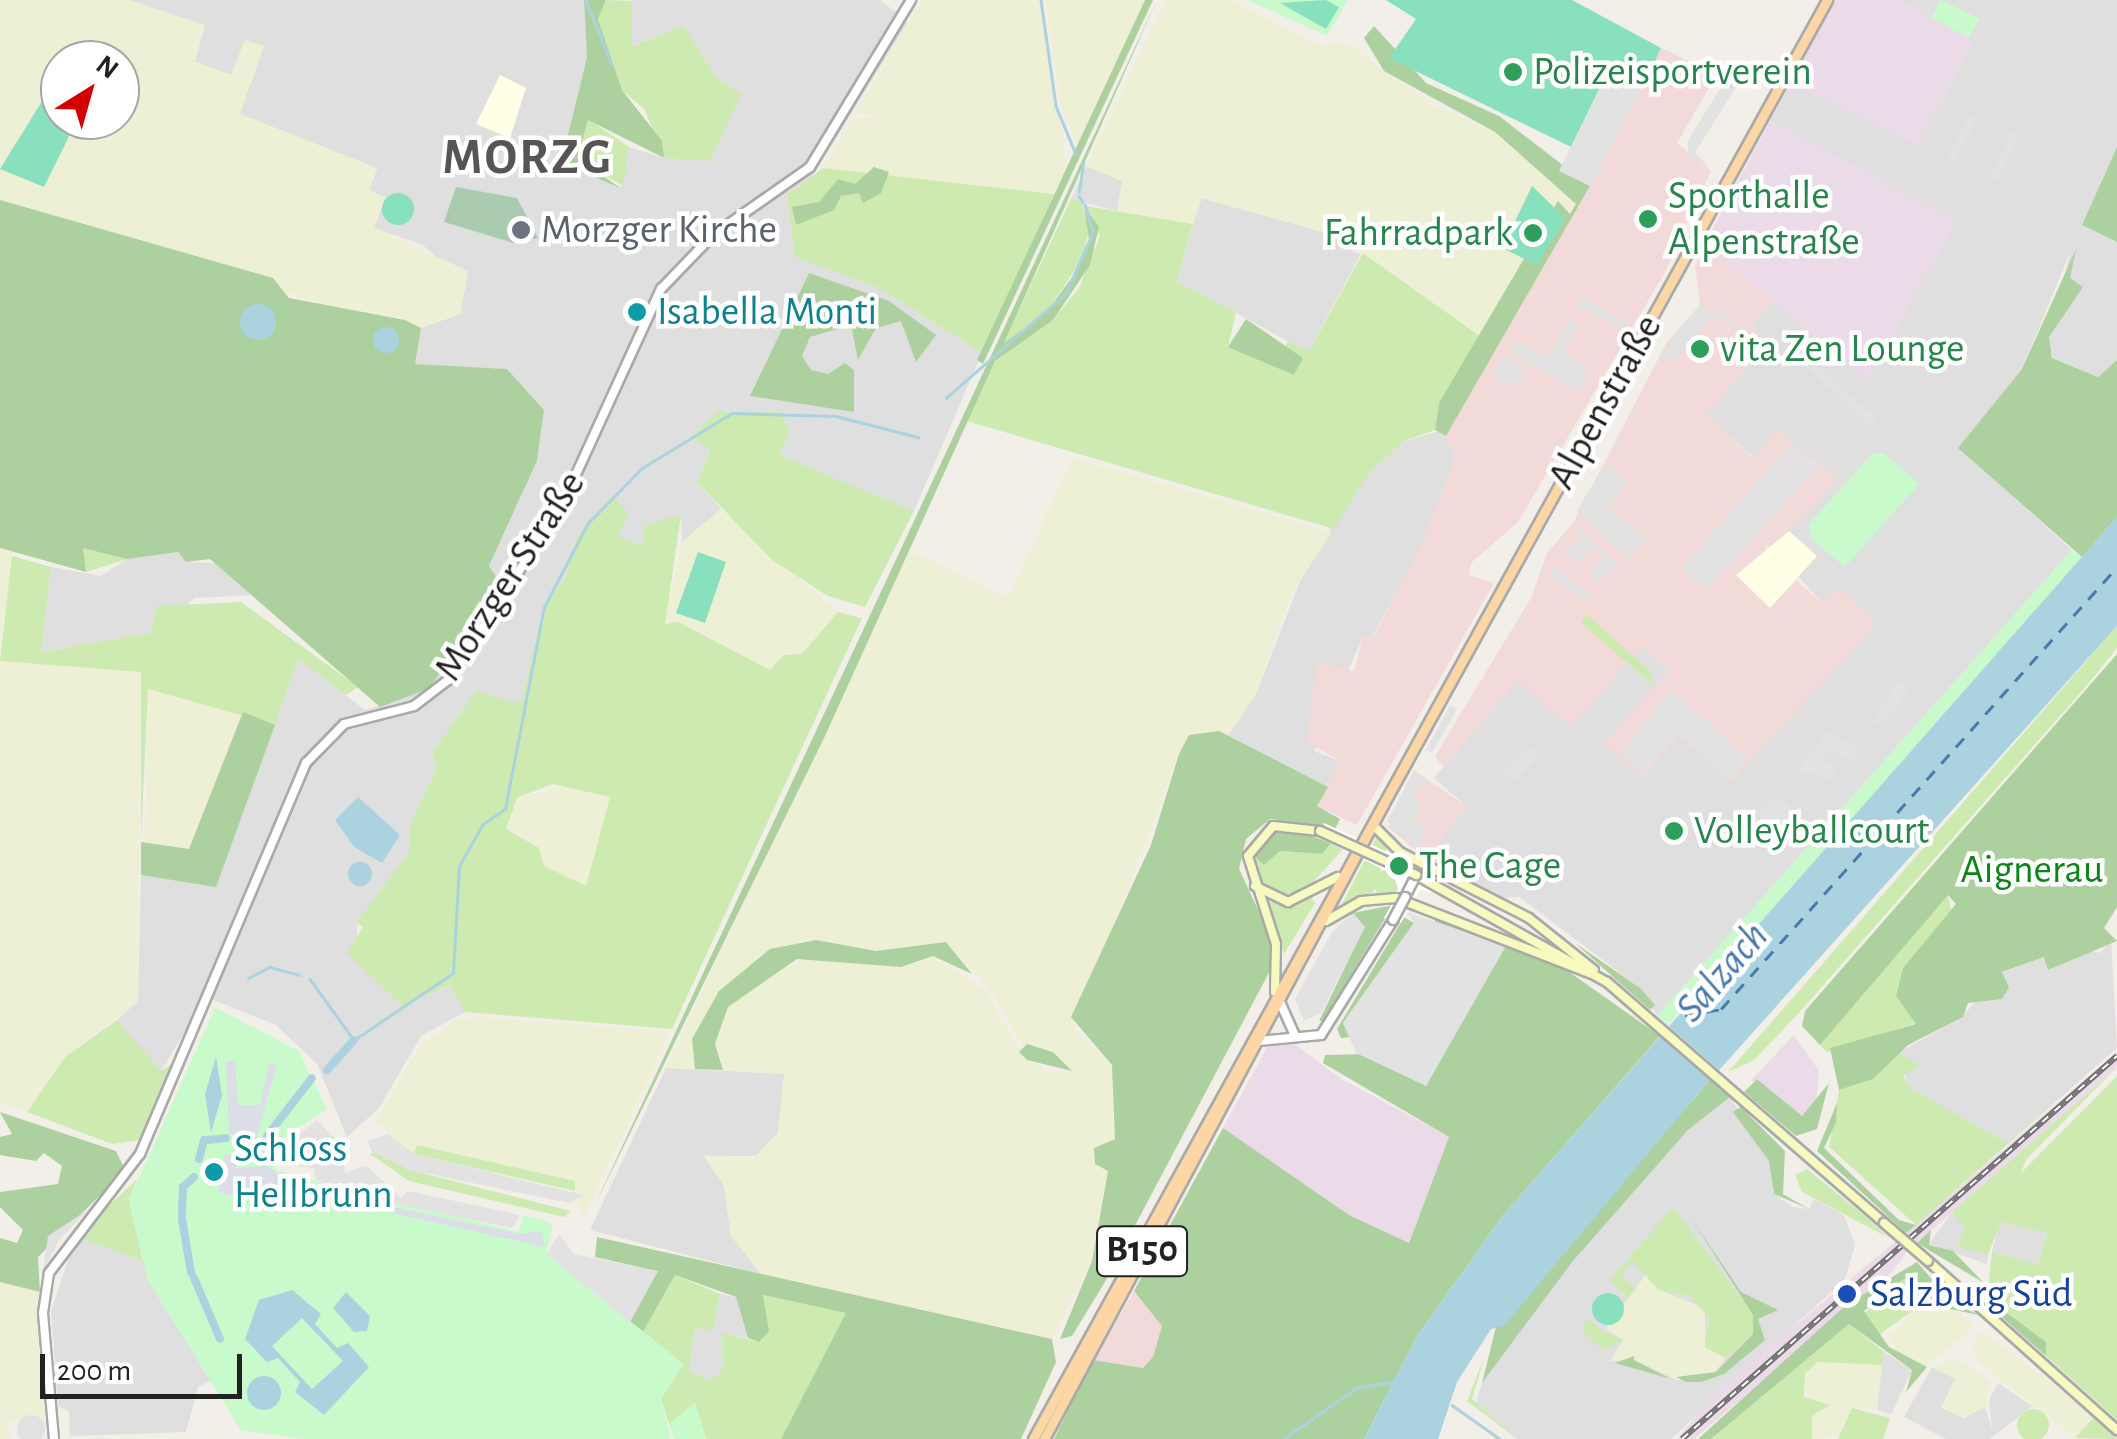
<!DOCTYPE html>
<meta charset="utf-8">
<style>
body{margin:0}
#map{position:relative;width:2117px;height:1439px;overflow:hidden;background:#f2efe9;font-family:"Alegreya Sans",sans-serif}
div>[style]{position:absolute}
.residential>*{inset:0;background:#e0dfdf}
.commercial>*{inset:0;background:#f2dad9}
.industrial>*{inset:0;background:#ebdbe8}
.education>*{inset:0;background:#ffffe5}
.farmland>*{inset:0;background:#eef0d5}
.grass>*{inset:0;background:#cdebb0}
.round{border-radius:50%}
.forest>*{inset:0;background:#add19e}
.cemetery>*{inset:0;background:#aacbaf}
.park>*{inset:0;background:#c8facc}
.pitch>*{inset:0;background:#88e0be}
.parking>*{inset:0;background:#e2e2e2}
.plaza>*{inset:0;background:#dddde8}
.water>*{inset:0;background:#aad3df}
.pier>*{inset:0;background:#fff}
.stream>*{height:2.5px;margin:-1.25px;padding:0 1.25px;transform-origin:1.25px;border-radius:1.25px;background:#aad3df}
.canal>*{height:8px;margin:-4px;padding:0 4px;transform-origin:4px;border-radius:4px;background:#aad3df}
.ferry>*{height:2.5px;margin-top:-1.25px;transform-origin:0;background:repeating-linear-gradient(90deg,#4a7aab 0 12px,transparent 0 22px)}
.roads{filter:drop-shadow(2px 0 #a9a9a9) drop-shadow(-2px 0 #a9a9a9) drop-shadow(0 2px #a9a9a9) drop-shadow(0 -2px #a9a9a9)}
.tertiary>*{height:8px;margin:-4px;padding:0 4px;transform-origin:4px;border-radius:4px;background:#fff}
.secondary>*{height:8px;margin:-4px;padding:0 4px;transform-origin:4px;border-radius:4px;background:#f7fabf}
.primary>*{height:9px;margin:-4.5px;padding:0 4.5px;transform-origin:4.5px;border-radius:4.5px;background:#fcd6a4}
.rail>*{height:6px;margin-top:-3px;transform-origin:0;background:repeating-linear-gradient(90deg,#fff 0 8px,#707070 0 16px);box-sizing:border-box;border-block:2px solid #707070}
.bridges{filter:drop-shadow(2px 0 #a9a9a9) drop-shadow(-2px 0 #a9a9a9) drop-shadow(0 2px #a9a9a9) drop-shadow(0 -2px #a9a9a9)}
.tertiary-bridge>*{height:8px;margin:-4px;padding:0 4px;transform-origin:4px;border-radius:4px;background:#fff}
.secondary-bridge>*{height:8px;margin:-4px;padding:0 4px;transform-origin:4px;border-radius:4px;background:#f7fabf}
.dots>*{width:28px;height:28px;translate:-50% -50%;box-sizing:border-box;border:5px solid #fff;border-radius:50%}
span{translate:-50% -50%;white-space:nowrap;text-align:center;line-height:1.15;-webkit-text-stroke:9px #fff;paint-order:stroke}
.shield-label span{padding:2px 8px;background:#fff;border:2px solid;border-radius:8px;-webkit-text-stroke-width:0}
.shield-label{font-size:38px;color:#222;font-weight:700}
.leisure-label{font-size:40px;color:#27864d}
.left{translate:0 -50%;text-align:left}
.right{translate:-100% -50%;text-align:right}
.worship-label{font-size:40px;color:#5b616d}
.culture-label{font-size:40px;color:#0d838f}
.street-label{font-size:40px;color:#222}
.park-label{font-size:40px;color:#0c8416}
.transit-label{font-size:40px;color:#164399}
.water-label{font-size:42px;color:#4a7aab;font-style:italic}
.district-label{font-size:50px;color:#555;font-weight:700;letter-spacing:2.5px}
.north{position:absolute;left:40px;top:40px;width:100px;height:100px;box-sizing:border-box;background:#fff;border:2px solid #a7a7a7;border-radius:50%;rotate:37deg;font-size:28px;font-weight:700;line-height:40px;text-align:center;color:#222}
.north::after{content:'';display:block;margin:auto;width:35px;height:45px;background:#d40000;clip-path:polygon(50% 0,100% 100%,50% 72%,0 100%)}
.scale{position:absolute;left:40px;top:1354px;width:202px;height:45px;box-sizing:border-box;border:5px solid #222;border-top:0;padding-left:12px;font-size:30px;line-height:35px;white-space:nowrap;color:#222;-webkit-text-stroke:8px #fff;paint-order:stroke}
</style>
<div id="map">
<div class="residential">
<div style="clip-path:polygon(130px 0,584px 0,587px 57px,561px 163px,621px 189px,629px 147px,664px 158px,740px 94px,716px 77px,684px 26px,631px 46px,631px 0,880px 0,908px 22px,813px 175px,796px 257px,881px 289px,982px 353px,914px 511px,778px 455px,693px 436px,710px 451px,697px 482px,721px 509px,682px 542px,681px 516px,642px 547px,616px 535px,628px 513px,622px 507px,577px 536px,566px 576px,543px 607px,521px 705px,477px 692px,432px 752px,436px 768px,410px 825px,409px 852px,357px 923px,357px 941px,404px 1007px,451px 984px,465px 1012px,421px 1036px,379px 1108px,347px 1137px,317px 1064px,276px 1025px,206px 997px,161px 1071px,127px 1038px,117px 1020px,138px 1001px,141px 875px,216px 886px,298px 658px,365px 710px,428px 689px,505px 590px,489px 567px,537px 461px,544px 410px,507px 369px,414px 364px,421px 328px,460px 314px,466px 284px,423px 245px,374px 228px,385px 198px,369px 190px,377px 169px,240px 114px,245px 40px,231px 76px,195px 62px)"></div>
<div style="clip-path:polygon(1898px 0,2117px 0,2117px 147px,2082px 225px,2117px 242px,2117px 360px,2098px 377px,2053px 358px,2048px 337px,2071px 250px,2022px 369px,1959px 448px,2072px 550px,1657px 1016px,1640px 988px,1519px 897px,1502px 898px,1426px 859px,1466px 806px,1434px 778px,1517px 680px,1642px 646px,1670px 671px,1605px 743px,1679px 736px,1822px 603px,1773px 549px,1837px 480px,1754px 458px,1706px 414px,1764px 349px,1753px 322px,1775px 298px,1868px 380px,1796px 135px,1770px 121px,1791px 83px,1918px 145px,1972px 41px)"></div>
<div style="clip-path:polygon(1086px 166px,1122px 181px,1117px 211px,1071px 199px)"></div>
<div style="clip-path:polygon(1201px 198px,1345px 238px,1341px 247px,1361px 254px,1308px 352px,1177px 281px)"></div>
<div style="clip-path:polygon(1444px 430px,1455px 460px,1415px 560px,1372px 637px,1363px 636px,1314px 751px,1340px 761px,1328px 787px,1226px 738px,1256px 694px,1308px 561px,1368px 473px,1404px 441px)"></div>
<div style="clip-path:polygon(178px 552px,186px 562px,219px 563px,252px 595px,195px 598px,152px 633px,40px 652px,51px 567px,101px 576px,127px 559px)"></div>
<div style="clip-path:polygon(2111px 939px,2117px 1048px,2007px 1143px,1909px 1088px,1898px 1053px,1962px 1017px,2001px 973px,2044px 957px,2049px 970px,2088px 950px,2101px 953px)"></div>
<div style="clip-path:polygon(666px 1068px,785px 1074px,778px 1133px,761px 1156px,704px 1156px,724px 1186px,731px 1236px,761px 1274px,590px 1230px)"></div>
<div style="clip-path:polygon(1730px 1097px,1770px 1161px,1774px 1194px,1793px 1207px,1809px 1209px,1814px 1199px,1844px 1215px,1855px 1245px,1845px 1279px,1671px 1439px,1517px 1439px,1475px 1406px,1482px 1383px,1573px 1261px,1688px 1130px)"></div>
<div style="clip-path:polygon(1952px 1212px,1989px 1251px,1987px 1264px,1929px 1244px)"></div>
<div style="clip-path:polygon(1999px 1222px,2047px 1232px,2038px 1265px,1992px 1252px)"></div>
<div style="clip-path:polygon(76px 1237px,143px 1261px,213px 1379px,198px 1387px,186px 1432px,70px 1436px,69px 1411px,58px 1406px,51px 1311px)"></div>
<div style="clip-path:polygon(720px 1294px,736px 1297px,748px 1338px,722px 1334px,723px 1369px,709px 1381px,689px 1371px,695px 1328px,713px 1331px)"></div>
<div style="clip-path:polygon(1883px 1351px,1912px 1370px,1891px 1414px,1877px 1410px)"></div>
<div style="clip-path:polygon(1932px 1367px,1955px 1379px,1963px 1418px,1985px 1407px,1992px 1430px,1989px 1400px,1998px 1383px,2032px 1406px,1990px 1439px,1946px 1439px,1904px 1417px)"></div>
</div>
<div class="commercial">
<div style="clip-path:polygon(1661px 48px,1717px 74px,1677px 143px,1711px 171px,1664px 274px,1518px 522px,1471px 563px,1469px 575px,1494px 583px,1357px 825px,1317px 806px,1340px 761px,1306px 742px,1317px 663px,1354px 671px,1363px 636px,1373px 637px,1414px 561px,1455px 460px,1446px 436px,1590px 186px,1559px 171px,1611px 65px,1646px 80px)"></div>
<div style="clip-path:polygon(1704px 245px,1775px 298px,1753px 322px,1764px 349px,1706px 414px,1753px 458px,1778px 430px,1838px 480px,1772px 550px,1765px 543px,1770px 607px,1796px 580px,1822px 603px,1837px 587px,1877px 623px,1731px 782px,1679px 736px,1642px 777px,1604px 743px,1670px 671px,1642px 646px,1571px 727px,1517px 680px,1443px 767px,1435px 756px,1531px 598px,1547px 553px,1573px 523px,1667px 342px,1700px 305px,1695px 265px)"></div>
<div style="clip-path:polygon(1414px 770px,1466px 806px,1426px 859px,1388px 827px)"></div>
<div style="clip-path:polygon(1134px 1291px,1163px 1326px,1153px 1357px,1144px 1368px,1093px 1360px)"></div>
</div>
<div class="industrial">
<div style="clip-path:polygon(1834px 0,1898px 0,1972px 41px,1918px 145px,1791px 83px)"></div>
<div style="clip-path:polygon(1770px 121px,1957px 220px,1868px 380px,1704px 245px)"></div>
<div style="clip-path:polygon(1794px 1035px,1819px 1071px,1816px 1103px,1801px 1116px,1751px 1080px)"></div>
<div style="clip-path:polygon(1288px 1039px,1340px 1078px,1449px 1137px,1409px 1243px,1349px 1215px,1223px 1128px,1270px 1042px)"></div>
<div style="clip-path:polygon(2117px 1052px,2117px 1067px,1917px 1243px,1906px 1233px)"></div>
<div style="clip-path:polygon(1895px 1242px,1907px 1251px,1894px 1270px,1694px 1439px,1677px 1439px,1720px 1388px)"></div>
</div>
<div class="education">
<div style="clip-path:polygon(500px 75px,526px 88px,510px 138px,476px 124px)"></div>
<div style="clip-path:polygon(1789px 531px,1817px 556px,1770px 608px,1736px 575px)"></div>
</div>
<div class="farmland">
<div style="clip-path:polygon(evenodd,0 0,130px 0,205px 25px,195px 62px,231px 75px,245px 40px,264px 46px,240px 114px,377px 168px,369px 190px,385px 198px,374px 228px,468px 271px,460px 314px,421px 328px,375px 321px,0 200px,0 0,60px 60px,120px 60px,120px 120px,60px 120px,60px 60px)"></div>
<div style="clip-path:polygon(921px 0,1041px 0,1067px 167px,1054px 194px,823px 168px,853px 118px,889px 119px,855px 113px)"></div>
<div style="clip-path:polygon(1046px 0,1145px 0,1077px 145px,1061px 107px)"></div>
<div style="clip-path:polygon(1166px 0,1231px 0,1320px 45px,1345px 42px,1431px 104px,1495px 132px,1577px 204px,1571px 215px,1558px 201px,1481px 337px,1364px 253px,1341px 247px,1344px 238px,1202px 198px,1193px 224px,1117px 211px,1122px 181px,1086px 166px)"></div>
<div style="clip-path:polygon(1073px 458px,1332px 532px,1292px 593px,1256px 694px,1226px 738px,1189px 735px,1179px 754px,1074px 1029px,1112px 1065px,1115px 1140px,1094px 1148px,1108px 1171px,1092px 1261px,1052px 1339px,761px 1274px,731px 1236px,724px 1186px,703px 1155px,753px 1158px,778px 1133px,784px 1074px,723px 1070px,715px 1044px,728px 1007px,749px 987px,808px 956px,917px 964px,933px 956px,986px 991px,1023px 1057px,1050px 1072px,1072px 1071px,1048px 1049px,1022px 1045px,993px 994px,946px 942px,876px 951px,799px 940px,692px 1039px,695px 1069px,666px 1068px,909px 551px,1008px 597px)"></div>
<div style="clip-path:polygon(721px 509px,838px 612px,803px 654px,770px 670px,664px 624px,682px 542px)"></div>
<div style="clip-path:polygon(0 548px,13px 553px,0 651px)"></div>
<div style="clip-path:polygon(0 661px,141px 672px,138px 1002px,65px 1057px,27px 1112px,0 1103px)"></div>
<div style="clip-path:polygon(148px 688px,243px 712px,189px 850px,145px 843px)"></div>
<div style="clip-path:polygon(568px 785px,611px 796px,586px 887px,544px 866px,530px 840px,505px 829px,516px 798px)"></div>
<div style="clip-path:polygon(480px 1017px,670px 1032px,582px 1221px,574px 1181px,417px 1145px,414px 1154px,375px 1121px,419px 1047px,456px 1019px)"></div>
<div style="clip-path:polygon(1647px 1273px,1658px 1289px,1705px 1309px,1705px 1347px,1726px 1358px,1712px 1375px,1677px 1380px,1634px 1360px,1610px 1361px,1623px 1340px,1606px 1329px)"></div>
<div style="clip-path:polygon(0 1282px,40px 1292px,48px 1419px,9px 1420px,10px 1439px,0 1439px)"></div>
<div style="clip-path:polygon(1930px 1298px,1975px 1325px,1927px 1367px,1904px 1361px,1888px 1336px)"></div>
<div style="clip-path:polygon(1981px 1330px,2095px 1416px,2075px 1438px,1978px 1362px,1971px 1347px)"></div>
<div style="clip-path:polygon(1956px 1358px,1991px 1381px,1985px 1407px,1963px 1418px,1941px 1408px,1955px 1379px,1932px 1367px)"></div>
<div style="clip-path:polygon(1856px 1360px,1882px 1365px,1877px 1410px,1852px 1408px,1847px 1436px,1812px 1439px,1805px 1374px,1817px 1362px)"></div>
</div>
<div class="grass">
<div style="clip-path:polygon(606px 0,631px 1px,632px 46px,684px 26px,716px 77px,741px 94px,710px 161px,664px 158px,645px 110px,622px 90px,598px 19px)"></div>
<div style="clip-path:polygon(588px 119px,629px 147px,623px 186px,576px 158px)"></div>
<div style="clip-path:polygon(823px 168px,1054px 194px,982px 353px,881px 289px,795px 257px,787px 195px)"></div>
<div style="clip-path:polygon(1071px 199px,1082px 202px,1089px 231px,1082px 259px,1046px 313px,1003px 344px)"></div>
<div style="clip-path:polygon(1086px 206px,1193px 224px,1177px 281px,1236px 313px,1228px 347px,1303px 358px,1284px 349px,1288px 341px,1309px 351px,1363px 253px,1481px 337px,1439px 403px,1435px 430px,1404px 441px,1369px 473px,1334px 529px,967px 421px,995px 361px,1053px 320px,1079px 288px,1100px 236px)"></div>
<div style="clip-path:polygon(718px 412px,781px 412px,789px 432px,779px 455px,914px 511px,865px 607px,828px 596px,772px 560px,697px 482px,710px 451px,692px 435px)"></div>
<div style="clip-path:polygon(evenodd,612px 496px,629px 513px,617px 535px,642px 547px,645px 525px,681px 515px,665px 624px,678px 622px,770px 670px,783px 655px,802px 654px,838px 612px,862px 618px,672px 1029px,465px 1012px,450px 984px,404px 1007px,347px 953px,363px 927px,356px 923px,409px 852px,410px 825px,436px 768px,432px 752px,477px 691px,521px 704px,543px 607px,566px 576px,577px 536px,612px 496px,552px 784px,610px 797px,586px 886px,544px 866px,539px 848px,506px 829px,517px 798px,552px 784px)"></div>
<div style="clip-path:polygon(82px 548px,124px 553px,127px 559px,86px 572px)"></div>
<div style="clip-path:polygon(12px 556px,51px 567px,41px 652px,151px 633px,156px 606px,241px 602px,358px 687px,346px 695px,298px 659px,275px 725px,148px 689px,141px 842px,141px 672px,0 661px)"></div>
<div style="clip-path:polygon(1586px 614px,1650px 671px,1653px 685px,1581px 623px)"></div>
<div style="clip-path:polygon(2117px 626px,2117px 648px,2088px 684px,1797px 1015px,1754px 1060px,1728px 1072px)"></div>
<div style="clip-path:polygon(1377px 836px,1388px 846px,1372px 895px,1339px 910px)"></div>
<div style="clip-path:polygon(1331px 843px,1343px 849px,1307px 889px,1279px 896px,1259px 880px,1255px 857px,1264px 865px,1280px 851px,1321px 854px)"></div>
<div class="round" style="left:1373px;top:870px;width:26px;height:26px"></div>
<div style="clip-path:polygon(1948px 895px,1952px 915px,1903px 968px,1896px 996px,1916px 1023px,1827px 1052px,1820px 1045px,1846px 1008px)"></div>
<div style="clip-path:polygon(1312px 898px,1315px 903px,1284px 954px,1267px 902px)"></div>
<div style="clip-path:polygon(117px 1020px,161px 1071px,175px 1062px,140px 1140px,112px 1144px,27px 1112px,65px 1057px)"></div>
<div style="clip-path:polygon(2117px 1048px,1916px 1225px,1829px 1147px,1839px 1090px,1873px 1079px,1898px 1053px,1921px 1066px,1903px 1075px,1910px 1088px,2007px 1143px)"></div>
<div style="clip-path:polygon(2117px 1067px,2026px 1160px,1988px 1254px,1958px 1247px,1964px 1226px,1952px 1212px)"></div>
<div style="clip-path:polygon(2117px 1076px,2117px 1420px,2046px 1356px,2046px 1342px,1987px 1298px,1992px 1252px,2038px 1265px,2047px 1233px,1999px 1222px,2018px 1176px)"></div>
<div style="clip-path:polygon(417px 1145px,575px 1181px,575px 1191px,414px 1154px)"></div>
<div style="clip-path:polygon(379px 1149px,410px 1170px,571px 1211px,564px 1217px,409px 1181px,370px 1154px)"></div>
<div style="clip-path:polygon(1807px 1169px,1870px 1220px,1887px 1237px,1802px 1192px,1795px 1175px)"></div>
<div style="clip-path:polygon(137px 1179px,129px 1200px,143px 1261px,76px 1237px)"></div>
<div style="clip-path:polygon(1673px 1207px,1754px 1315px,1753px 1334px,1726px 1358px,1705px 1347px,1709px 1318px,1690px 1296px,1659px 1290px,1633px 1262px,1621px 1276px,1636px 1289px,1628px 1298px,1609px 1281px)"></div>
<div style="clip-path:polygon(675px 1275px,720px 1294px,713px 1331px,695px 1328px,689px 1371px,709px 1381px,723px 1369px,722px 1333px,759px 1342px,762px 1295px,847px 1313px,781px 1439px,706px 1439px,695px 1403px,669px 1424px,661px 1399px,683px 1364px,643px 1332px)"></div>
<div style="clip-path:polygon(1904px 1279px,1930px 1298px,1879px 1335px,1861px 1316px)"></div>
<div style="clip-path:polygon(1588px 1319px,1603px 1331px,1624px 1340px,1602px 1350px,1581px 1329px)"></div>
<div style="clip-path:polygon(1849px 1324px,1883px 1351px,1882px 1365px,1818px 1362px,1805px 1373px,1804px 1397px,1830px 1405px,1812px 1416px,1812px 1439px,1711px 1439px)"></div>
<div style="clip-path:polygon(1485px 1355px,1472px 1399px,1517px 1439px,1467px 1401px)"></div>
<div style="clip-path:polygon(1852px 1408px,1890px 1418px,1883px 1439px,1838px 1439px)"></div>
<div class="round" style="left:2017px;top:1409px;width:32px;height:32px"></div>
<div style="clip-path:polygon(2095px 1416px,2105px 1426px,2117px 1439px,2075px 1438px)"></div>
</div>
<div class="forest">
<div style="clip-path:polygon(584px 0,606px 0,598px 19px,622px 90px,662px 141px,664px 158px,588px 120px,577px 158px,622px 189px,561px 163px,587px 57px)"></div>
<div style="clip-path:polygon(1145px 0,1153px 0,983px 364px,977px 360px)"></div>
<div style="clip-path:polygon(1157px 0,1004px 343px,1046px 313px,1073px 276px,1089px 239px,1084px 206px,1099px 227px,1090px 265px,1053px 320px,995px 361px,825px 736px,593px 1209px)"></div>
<div style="clip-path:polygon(1374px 26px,1426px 83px,1499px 116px,1590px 186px,1446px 436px,1435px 430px,1439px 403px,1558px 201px,1570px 214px,1576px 204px,1495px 132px,1384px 71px,1364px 38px)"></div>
<div style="clip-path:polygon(2117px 147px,2117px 242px,2082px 225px)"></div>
<div style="clip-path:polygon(874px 167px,889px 172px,881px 193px,863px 203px,859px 193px,841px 196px,834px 210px,796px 225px,792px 207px,819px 202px,838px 179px,855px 184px)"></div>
<div style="clip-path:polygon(0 200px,273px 278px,289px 298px,405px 320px,421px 328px,415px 364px,507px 369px,544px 410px,537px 461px,489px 566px,505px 590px,428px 689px,380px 707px,210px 559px,186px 562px,178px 552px,127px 559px,83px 548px,86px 572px,0 548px)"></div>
<div style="clip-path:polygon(2076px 249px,2070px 278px,2083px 287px,2049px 337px,2052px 358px,2098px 377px,2117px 360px,2117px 517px,2082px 557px,1958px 448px,2022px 369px)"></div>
<div style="clip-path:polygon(809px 273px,889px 301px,936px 335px,916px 362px,901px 321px,876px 328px,858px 360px,851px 325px,810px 337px,802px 356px,811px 370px,828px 374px,845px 363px,854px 370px,854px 412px,750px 396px)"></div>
<div style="clip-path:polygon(1246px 319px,1303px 358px,1294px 375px,1228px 347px)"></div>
<div style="clip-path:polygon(2117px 654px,2117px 907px,2104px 928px,2117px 941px,2048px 970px,2044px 957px,2002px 972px,2009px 987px,2002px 999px,1968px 1003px,1963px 1017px,1908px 1045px,1873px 1079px,1839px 1090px,1830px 1048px,1916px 1024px,1896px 996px,1903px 968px,1956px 904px,1948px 895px,1820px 1045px,1802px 1026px,1805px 1011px)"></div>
<div style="clip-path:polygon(243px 712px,275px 725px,216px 887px,141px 875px,141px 842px,189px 849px)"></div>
<div style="clip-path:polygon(1219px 731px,1328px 787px,1317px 806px,1340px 819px,1335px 829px,1270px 819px,1246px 839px,1239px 869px,1268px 931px,1272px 967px,1105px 1282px,1072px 1336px,1060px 1339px,1092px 1261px,1108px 1171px,1095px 1164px,1094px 1148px,1115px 1139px,1112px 1065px,1071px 1017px,1151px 845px,1179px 754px,1189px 735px)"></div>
<div style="clip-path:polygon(1276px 833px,1303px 833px,1331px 843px,1322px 854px,1280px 851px,1264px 865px,1255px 857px)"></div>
<div style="clip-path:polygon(1393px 905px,1323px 1021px,1319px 1021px,1364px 928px,1353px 913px)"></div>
<div style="clip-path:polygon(1410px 908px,1565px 969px,1660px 1036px,1504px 1214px,1417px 1336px,1364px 1439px,1054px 1439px,1093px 1360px,1143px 1368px,1153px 1357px,1162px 1326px,1134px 1291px,1223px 1128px,1349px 1215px,1409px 1243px,1449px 1137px,1323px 1063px,1325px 1055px,1368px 1054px,1427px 1086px,1435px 920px)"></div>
<div style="clip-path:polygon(1404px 917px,1414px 923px,1343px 1023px,1352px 1037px,1341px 1038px,1337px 1029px)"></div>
<div style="clip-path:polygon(816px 940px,876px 951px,946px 942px,972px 974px,933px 956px,901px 967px,797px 959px,728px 1007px,715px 1044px,723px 1070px,695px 1069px,692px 1039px,719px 991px,770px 949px)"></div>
<div style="clip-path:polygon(1575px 943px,1640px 988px,1655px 1005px,1650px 1010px)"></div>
<div style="clip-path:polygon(1027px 1044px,1053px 1052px,1072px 1071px,1027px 1060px,1019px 1052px)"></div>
<div style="clip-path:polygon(1757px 1079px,1802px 1116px,1829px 1083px,1817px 1129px,1796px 1136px,1744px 1092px)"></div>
<div style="clip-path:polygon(1710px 1080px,1730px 1097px,1688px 1130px,1573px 1261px,1482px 1383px,1496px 1327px)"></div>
<div style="clip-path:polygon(1837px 1103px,1836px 1122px,1824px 1148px,1899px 1220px,1916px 1225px,1906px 1233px,1817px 1151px)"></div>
<div style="clip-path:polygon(1741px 1107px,1785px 1151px,1783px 1194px,1809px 1209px,1774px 1194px,1769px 1161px,1733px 1112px)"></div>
<div style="clip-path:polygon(0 1112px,116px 1151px,125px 1170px,38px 1257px,40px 1292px,0 1282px,0 1238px,17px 1243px,23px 1230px,0 1207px,0 1192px,58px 1184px,62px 1166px,44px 1153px,36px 1161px,0 1155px,0 1137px,12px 1134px)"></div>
<div style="clip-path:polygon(1688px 1213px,1741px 1292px,1778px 1310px,1758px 1319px,1765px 1340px,1724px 1374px,1701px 1382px,1686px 1382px,1676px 1377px,1716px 1372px,1753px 1334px,1753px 1315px)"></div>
<div style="clip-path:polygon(1931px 1230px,1929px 1245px,1953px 1251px,1984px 1283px,1917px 1243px)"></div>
<div style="clip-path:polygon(597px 1237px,1052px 1339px,1056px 1362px,1021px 1439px,781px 1439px,846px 1313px,763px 1295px,769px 1331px,759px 1342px,748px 1338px,736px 1297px,675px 1275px,643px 1332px,630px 1322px,657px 1271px,595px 1257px)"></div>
<div style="clip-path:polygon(1917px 1262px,1951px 1301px,1979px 1315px,1940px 1307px,1904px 1279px,1864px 1311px,1889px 1347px,1927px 1367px,1906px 1392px,1912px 1370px,1849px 1324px,1711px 1439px,1698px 1439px,1846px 1305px)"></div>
<div style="clip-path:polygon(1987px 1298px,2046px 1342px,2046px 1356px,1987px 1304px)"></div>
<div style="clip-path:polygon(1634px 1356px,1634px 1360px,1671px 1379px,1615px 1363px)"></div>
</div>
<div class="cemetery">
<div style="clip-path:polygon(456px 187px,517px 198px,538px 238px,513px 243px,444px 222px)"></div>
</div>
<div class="park">
<div style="clip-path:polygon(1248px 0,1348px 0,1327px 36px)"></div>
<div style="clip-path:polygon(1941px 0,1980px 19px,1969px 38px,1931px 17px)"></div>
<div style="clip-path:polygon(1884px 453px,1919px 484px,1845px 567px,1810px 538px,1809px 524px,1872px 454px)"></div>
<div style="clip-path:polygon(2072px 550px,2082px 557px,1943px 721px,1668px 1025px,1657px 1016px)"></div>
<div style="clip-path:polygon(215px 1008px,298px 1050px,327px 1109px,281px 1139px,275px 1170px,519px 1232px,523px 1215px,544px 1220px,553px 1226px,546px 1254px,684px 1364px,661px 1399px,671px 1439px,302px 1439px,241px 1430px,148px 1281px,129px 1200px)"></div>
<div style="clip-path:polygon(695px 1403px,706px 1439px,674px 1439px,669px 1424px)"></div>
</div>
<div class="pitch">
<div style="clip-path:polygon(1326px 0,1339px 7px,1326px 29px,1280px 3px)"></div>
<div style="clip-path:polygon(1386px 0,1572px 0,1661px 48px,1646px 81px,1611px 65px,1571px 147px,1389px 58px,1416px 19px)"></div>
<div style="clip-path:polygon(44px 98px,60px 120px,77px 120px,44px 187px,0 169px)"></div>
<div style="clip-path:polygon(1532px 186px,1565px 218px,1537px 265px,1502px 248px)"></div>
<div class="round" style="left:382px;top:193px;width:32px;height:32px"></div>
<div style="clip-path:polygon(698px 552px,726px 562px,705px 623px,676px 613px)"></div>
<div class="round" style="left:1592px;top:1293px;width:32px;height:32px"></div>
</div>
<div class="parking">
<div style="clip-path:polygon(1611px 65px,1646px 81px,1590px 186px,1559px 171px)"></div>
<div style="clip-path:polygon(1726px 79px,1737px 85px,1695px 153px,1711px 168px,1688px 156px,1688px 140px)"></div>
<div style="clip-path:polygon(1968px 116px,1976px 120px,1955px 161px,1948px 157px)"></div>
<div style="clip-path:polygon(2012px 132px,2019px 135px,1996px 182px,1989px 178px)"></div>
<div style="clip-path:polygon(1582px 297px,1628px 322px,1624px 330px,1577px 306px)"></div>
<div style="clip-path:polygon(1700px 305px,1715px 314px,1716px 306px,1754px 340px,1716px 314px,1673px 362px,1659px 356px)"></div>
<div style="clip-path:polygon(1569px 320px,1579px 326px,1565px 351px,1584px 366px,1586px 381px,1575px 392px,1510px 352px,1516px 341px,1548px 358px)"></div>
<div style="clip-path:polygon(1802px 353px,1877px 419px,1871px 425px,1797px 359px)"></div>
<div class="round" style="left:1496px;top:358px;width:26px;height:26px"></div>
<div style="clip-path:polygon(1792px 443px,1803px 453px,1760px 503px,1805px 455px,1818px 467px,1706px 591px,1680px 568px)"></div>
<div style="clip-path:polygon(1606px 463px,1628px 482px,1607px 507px,1648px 539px,1628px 560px,1577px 510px)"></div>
<div style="clip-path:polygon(1573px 523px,1619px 565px,1598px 581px,1589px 574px,1603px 556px,1593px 548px,1579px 564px,1566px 553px,1581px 536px)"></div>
<div style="clip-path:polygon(1556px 566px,1590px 596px,1584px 603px,1549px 573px)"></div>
<div style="clip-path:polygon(1898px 681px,1909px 691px,1879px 726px,1873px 722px)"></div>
<div style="clip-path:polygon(1671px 689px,1748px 758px,1729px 779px,1679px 734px,1643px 773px,1621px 753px)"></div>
<div style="clip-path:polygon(1450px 705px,1457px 709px,1432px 753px,1426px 750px)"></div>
<div style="clip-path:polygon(1829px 730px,1861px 751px,1850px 763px,1833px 748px,1823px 759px,1837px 771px,1826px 783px,1813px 772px,1795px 775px)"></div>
<div style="clip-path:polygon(1531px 748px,1539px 756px,1514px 782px,1502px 771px)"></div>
<div style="clip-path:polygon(1414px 770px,1427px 780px,1413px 797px,1423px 806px,1413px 818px,1425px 828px,1419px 852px,1387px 821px)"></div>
<div class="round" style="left:1760px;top:800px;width:34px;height:34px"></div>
<div style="clip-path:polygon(1407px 912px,1506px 946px,1426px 1086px,1356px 1053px,1343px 1023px,1414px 923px)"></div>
<div style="clip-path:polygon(1353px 913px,1365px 927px,1321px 1013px,1304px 1021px,1295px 999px,1332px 932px)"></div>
<div style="clip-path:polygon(317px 1120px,343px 1147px,345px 1173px,366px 1165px,401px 1198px,408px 1191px,520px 1215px,512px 1228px,405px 1206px,316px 1180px,314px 1168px,280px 1165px,284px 1146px)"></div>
<div style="clip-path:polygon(388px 1134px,414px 1154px,584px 1195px,570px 1203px,410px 1170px,372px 1152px,368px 1141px)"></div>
<div style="clip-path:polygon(89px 1209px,58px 1241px,43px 1272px,48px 1236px)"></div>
<div style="clip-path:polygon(559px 1234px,574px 1254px,658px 1271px,630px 1322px,546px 1254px)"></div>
<div class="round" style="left:17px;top:1415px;width:28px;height:28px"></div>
</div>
<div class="plaza">
<div style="clip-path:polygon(226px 1061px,235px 1061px,238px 1105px,260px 1105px,269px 1064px,277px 1064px,255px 1143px,229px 1133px)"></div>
<div style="clip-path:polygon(225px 1154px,238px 1157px,236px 1168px,268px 1166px,290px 1185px,521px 1234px,541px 1231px,545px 1247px,289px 1190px,254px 1201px,218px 1192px)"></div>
</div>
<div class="water">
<div class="round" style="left:240px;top:304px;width:36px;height:36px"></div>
<div class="round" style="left:373px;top:327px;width:26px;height:26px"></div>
<div style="clip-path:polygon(2117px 517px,2117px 626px,1695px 1097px,1504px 1326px,1491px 1329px,1457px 1382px,1438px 1439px,1364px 1439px,1417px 1336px,1504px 1214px)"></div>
<div style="clip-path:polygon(358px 797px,400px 835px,382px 863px,354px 847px,335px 820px)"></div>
<div class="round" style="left:348px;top:862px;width:24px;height:24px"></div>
<div style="clip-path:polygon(216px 1057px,222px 1095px,211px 1133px,205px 1094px)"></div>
<div style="clip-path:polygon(evenodd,292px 1290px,321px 1314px,315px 1324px,337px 1348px,348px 1343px,369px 1367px,324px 1415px,295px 1392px,300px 1382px,278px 1358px,267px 1362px,245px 1339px,259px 1300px,292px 1290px,302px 1318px,343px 1361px,312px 1389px,272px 1346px,302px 1318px)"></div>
<div style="clip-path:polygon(346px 1292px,370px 1316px,367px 1331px,354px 1332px,333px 1308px)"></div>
<div class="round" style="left:247px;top:1376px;width:34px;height:34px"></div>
</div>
<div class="pier">
<div style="clip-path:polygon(1324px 823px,1450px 881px,1443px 894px,1420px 890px,1401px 923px,1384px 918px,1399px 891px,1393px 874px,1317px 837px)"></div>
<div style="clip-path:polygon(1627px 990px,1766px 1111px,1757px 1121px,1618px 1000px)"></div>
</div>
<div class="stream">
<div style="left:586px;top:0;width:70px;rotate:68.2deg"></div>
<div style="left:1041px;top:0;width:107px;rotate:81.9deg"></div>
<div style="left:1056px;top:106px;width:52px;rotate:67.4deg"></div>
<div style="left:1079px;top:192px;width:29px;rotate:-82deg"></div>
<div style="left:1079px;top:196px;width:7px;rotate:56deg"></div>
<div style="left:946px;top:398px;width:159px;rotate:-41.2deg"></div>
<div style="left:1066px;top:293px;width:67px;rotate:-66.1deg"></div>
<div style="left:1093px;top:232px;width:28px;rotate:-107deg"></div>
<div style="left:248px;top:978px;width:25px;rotate:-27deg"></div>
<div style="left:270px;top:967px;width:30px;rotate:15deg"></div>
<div style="left:310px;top:979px;width:75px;rotate:54.2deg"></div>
<div style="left:354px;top:1040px;width:120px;rotate:-34.1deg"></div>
<div style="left:453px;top:973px;width:107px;rotate:-86.8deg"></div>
<div style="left:459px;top:866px;width:48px;rotate:-60.3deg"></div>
<div style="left:483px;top:824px;width:27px;rotate:-34deg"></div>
<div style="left:505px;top:809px;width:206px;rotate:-79.1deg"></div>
<div style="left:544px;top:607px;width:95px;rotate:-62.4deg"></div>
<div style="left:588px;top:523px;width:77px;rotate:-45.5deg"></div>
<div style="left:642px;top:468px;width:105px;rotate:-31.4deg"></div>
<div style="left:732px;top:413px;width:104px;rotate:1.7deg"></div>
<div style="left:836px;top:416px;width:85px;rotate:14.4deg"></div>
<div style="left:1452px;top:1405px;width:59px;rotate:35.3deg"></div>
<div style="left:1283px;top:1439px;width:91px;rotate:-34.7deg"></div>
<div style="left:1358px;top:1387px;width:36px;rotate:-8deg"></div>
</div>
<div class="canal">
<div style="left:327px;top:1070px;width:40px;rotate:-48deg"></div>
<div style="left:267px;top:1136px;width:73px;rotate:-52.2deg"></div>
<div style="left:208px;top:1140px;width:18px;rotate:-6deg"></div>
<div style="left:199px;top:1159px;width:20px;rotate:-75deg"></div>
<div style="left:182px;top:1214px;width:27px;rotate:-88deg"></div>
<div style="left:183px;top:1187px;width:15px;rotate:-42deg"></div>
<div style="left:182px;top:1219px;width:54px;rotate:80.4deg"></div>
<div style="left:194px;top:1278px;width:66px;rotate:66.9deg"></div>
</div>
<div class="ferry">
<div style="left:1685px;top:1015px;width:36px;rotate:-9deg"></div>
<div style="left:1721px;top:1009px;width:593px;rotate:-48.14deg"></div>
</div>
<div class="roads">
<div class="tertiary">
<div style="left:1405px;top:897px;width:25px;rotate:-63deg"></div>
<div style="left:1280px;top:1002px;width:36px;rotate:66deg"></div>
<div style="left:1259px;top:1041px;width:62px;rotate:-5.5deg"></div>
<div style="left:1321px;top:1035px;width:136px;rotate:-57.9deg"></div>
<div style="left:54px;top:1439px;width:126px;rotate:-95deg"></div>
<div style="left:43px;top:1313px;width:40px;rotate:-81.5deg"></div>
<div style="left:49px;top:1273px;width:150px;rotate:-52.6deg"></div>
<div style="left:140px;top:1154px;width:425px;rotate:-67deg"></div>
<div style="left:306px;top:763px;width:54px;rotate:-45.7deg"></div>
<div style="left:344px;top:724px;width:72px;rotate:-14.4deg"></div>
<div style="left:414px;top:706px;width:43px;rotate:-37.4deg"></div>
<div style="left:448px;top:680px;width:209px;rotate:-56.9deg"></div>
<div style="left:562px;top:505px;width:238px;rotate:-65.4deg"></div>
<div style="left:661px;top:289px;width:75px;rotate:-46.1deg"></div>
<div style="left:713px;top:235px;width:118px;rotate:-35deg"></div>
<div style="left:810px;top:167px;width:195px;rotate:-58.8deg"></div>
</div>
<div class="secondary">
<div style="left:1375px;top:827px;width:35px;rotate:45deg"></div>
<div style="left:1400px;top:852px;width:145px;rotate:27.1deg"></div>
<div style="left:1529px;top:918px;width:83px;rotate:38.7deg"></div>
<div style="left:1416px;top:875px;width:219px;rotate:29.3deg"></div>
<div style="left:1607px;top:982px;width:367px;rotate:41deg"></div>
<div style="left:1255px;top:886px;width:37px;rotate:26deg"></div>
<div style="left:1288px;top:902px;width:56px;rotate:-26.6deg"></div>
<div style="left:1326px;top:921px;width:40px;rotate:-29.7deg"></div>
<div style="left:1361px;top:901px;width:35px;rotate:-5deg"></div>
<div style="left:1396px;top:898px;width:210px;rotate:21.2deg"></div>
<div style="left:1275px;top:992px;width:48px;rotate:-88.8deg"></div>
<div style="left:1276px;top:944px;width:92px;rotate:-107.7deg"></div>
<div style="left:1248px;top:856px;width:39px;rotate:-50deg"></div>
<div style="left:1273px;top:826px;width:47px;rotate:6.1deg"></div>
<div style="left:1928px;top:1261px;width:254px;rotate:41.8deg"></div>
</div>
<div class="primary">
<div style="left:1033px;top:1439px;width:1644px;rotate:-61.11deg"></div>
<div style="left:1044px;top:1439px;width:719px;rotate:-61.87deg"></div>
</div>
</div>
<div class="rail">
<div style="left:1682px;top:1439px;width:580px;rotate:-41.36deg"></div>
</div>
<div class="bridges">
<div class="tertiary-bridge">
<div style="left:1393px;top:920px;width:26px;rotate:-62deg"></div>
</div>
<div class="secondary-bridge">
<div style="left:1320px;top:831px;width:106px;rotate:24.6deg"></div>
<div style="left:1884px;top:1223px;width:58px;rotate:40.8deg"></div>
</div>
</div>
<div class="dots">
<div style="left:1513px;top:72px;background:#2e9e5b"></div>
<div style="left:1648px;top:219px;background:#2e9e5b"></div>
<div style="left:521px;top:230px;background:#6b7280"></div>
<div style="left:1533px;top:233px;background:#2e9e5b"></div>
<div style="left:637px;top:312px;background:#0f9aa8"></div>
<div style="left:1700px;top:349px;background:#2e9e5b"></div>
<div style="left:1674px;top:831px;background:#2e9e5b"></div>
<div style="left:1399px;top:866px;background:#2e9e5b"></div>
<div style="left:214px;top:1172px;background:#0f9aa8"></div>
<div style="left:1847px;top:1294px;background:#1a4fb4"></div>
</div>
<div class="shield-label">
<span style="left:1142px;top:1251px">B150</span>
</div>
<div class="leisure-label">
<span class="left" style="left:1533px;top:72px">Polizeisportverein</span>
<span class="left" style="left:1668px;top:219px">Sporthalle<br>Alpenstraße</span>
<span class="right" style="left:1513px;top:233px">Fahrradpark</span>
<span class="left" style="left:1720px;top:349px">vita Zen Lounge</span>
<span class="left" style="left:1694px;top:831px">Volleyballcourt</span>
<span class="left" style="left:1419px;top:866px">The Cage</span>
</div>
<div class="worship-label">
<span class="left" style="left:541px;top:230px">Morzger Kirche</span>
</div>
<div class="culture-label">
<span class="left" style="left:657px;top:312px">Isabella Monti</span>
<span class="left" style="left:234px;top:1172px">Schloss<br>Hellbrunn</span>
</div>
<div class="street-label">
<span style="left:1605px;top:402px;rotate:-61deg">Alpenstraße</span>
<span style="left:510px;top:576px;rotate:-57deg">Morzger Straße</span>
</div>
<div class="park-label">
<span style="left:2032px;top:870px">Aignerau</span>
</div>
<div class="transit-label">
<span class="left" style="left:1870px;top:1294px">Salzburg Süd</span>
</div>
<div class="water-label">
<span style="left:1722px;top:972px;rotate:-49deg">Salzach</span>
</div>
<div class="district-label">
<span style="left:528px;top:159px">MORZG</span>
</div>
<div class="north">N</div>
<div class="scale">200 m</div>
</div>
